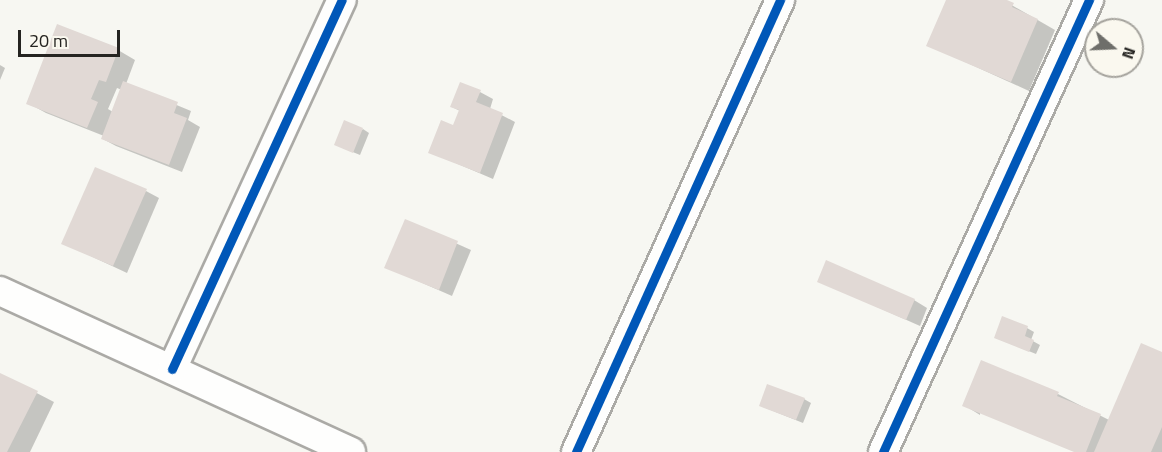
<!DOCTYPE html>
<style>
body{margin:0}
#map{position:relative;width:1162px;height:452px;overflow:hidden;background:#f7f7f2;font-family:"Titillium Web",sans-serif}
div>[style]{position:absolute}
.shadow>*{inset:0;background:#0003}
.building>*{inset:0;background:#e1d9d5}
.roads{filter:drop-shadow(2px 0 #abaaa6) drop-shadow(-2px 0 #abaaa6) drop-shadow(0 2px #abaaa6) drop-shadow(0 -2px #abaaa6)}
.street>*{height:28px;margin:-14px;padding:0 14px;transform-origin:14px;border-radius:14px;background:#fefefd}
.cycleway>*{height:9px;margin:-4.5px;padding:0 4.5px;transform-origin:4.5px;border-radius:4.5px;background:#0057b8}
span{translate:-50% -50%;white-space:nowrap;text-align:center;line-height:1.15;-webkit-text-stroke:5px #faf8ef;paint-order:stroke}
.north{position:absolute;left:1084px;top:18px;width:60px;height:60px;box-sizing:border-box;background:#faf8ef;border:2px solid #a5a39d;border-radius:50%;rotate:109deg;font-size:16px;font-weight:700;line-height:24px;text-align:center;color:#252421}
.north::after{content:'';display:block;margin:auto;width:21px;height:27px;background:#6e6e6a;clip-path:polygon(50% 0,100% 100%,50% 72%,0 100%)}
.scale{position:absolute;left:18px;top:30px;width:102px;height:27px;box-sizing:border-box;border:3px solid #252421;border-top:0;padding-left:8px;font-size:18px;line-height:21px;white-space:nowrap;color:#252421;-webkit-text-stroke:4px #faf8ef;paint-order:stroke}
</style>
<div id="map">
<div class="shadow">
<div style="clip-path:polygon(948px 0,1003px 0,1055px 30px,1029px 91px,928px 45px)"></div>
<div style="clip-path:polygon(evenodd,118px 50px,135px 60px,126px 84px,191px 111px,188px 120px,200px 127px,182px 172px,116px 146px,103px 139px,104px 136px,46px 113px,28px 103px,118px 50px,117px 88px,122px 90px,113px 112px,108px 109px,117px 88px)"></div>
<div style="clip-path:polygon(0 65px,5px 68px,0 80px)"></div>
<div style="clip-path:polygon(480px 92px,493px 99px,490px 109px,515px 122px,493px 179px,430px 152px,454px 127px,460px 111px,452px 107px)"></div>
<div style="clip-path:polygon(363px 129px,369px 133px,360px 155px,343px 148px)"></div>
<div style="clip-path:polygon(146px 191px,159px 198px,127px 273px,63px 243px)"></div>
<div style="clip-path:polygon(406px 221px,471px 250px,452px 296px,386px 267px)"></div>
<div style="clip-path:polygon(819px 281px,914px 300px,927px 308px,920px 326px)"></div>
<div style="clip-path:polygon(1027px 328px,1034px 332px,1031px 340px,1040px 345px,1036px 354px,996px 338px)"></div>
<div style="clip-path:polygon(1162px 354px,1162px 452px,1078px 452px,980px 412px,980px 415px,964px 405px,1058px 394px,1109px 420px)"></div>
<div style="clip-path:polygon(0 374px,54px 402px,30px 452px,0 452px)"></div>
<div style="clip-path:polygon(804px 399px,811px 403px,803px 423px,761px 406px)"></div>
</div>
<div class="building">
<div style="clip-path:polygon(946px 0,1007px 0,1014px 3px,1012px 7px,1038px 19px,1011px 82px,926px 46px)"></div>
<div style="clip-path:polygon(57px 24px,119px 48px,106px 82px,99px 80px,91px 99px,98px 102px,87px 128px,26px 104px)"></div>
<div style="clip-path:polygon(123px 81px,178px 102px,174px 113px,187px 118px,169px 165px,101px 139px)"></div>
<div style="clip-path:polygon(460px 82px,481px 90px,476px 102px,503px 113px,480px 173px,428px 153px,441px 120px,453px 125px,459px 110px,450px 107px)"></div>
<div style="clip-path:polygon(344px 120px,363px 128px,353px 153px,334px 145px)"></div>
<div style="clip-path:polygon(95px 167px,147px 189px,113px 266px,61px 244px)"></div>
<div style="clip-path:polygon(405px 219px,458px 241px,439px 290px,384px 268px)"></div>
<div style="clip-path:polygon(826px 260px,915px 299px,906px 320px,817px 282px)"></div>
<div style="clip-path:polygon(1002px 316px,1028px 326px,1025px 336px,1034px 340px,1029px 352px,994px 338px)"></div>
<div style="clip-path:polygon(1141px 343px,1162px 352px,1162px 427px,1151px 452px,1094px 452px)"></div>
<div style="clip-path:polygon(981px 360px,1059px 392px,1057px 396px,1101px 414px,1086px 452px,1074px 452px,962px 406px)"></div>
<div style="clip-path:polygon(0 373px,38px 391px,7px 452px,0 452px)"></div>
<div style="clip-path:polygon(767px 384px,805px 398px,796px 420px,759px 406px)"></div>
</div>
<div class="roads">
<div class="street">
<div style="left:0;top:291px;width:386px;rotate:24.6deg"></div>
<div style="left:172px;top:369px;width:406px;rotate:-65.3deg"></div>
<div style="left:576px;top:452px;width:496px;rotate:-65.7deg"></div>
<div style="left:883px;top:452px;width:497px;rotate:-65.5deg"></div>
</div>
</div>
<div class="cycleway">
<div style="left:172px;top:369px;width:406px;rotate:-65.3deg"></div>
<div style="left:576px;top:452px;width:496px;rotate:-65.7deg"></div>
<div style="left:883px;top:452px;width:497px;rotate:-65.5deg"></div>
</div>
<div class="north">N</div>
<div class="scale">20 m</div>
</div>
